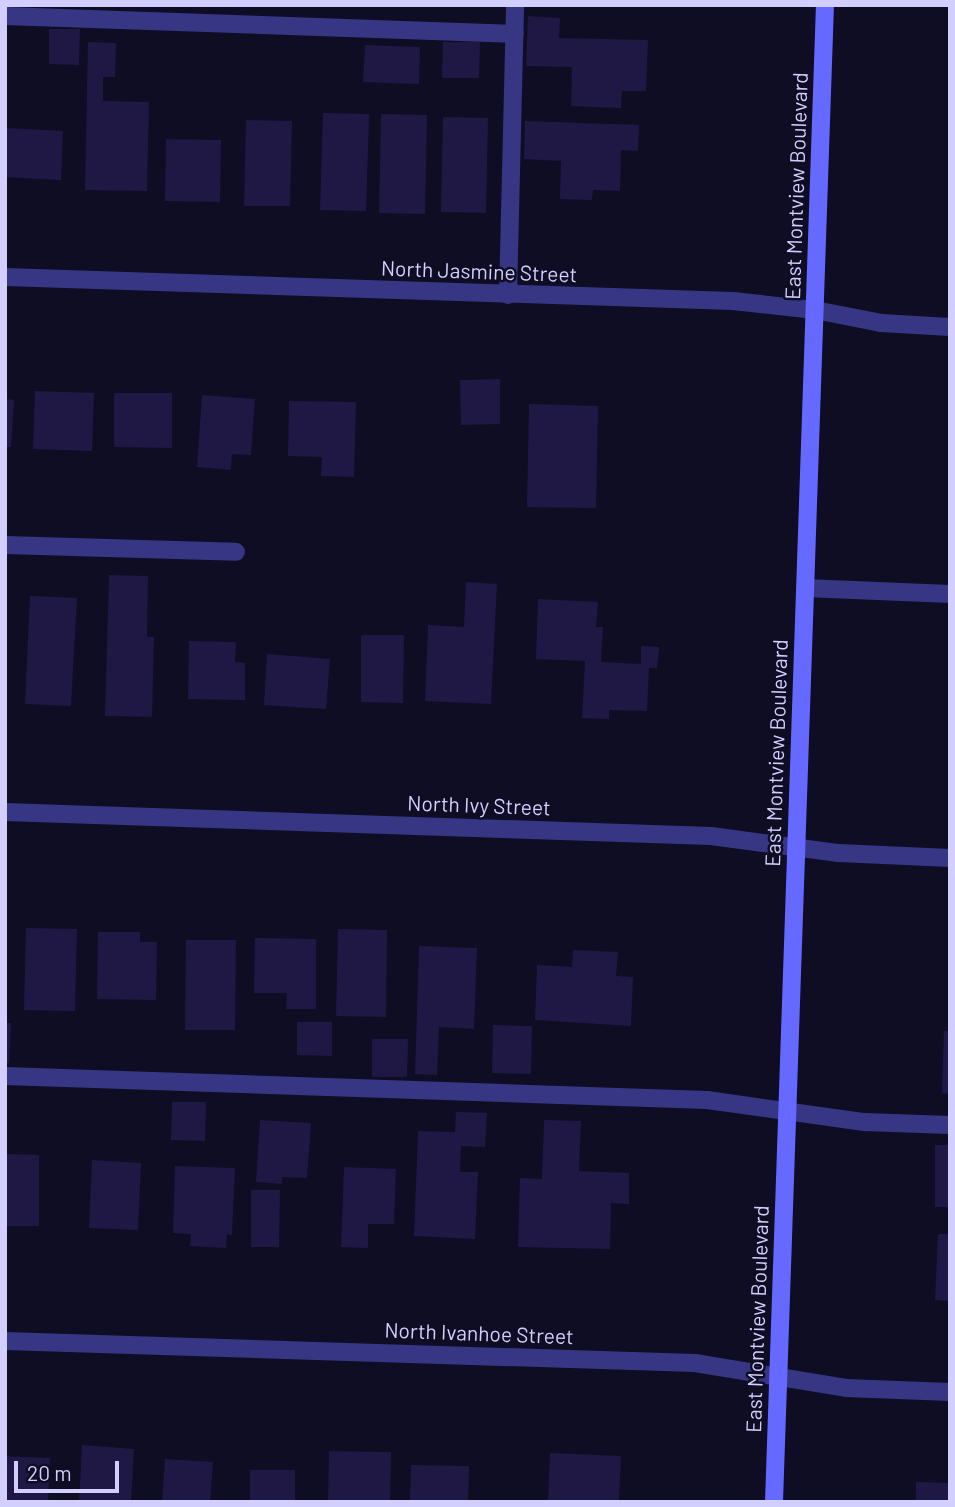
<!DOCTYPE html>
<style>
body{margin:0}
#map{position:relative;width:955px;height:1507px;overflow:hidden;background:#0f0d23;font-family:Barlow,sans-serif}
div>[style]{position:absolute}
.building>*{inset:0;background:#1f1845}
.lane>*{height:18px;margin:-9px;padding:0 9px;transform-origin:9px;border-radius:9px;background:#363684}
.street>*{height:18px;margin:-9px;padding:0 9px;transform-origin:9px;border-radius:9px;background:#363684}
.secondary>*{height:18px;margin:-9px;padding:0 9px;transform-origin:9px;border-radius:9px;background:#6669ff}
span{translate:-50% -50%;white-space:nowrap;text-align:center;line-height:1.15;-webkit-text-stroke:5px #0f0d23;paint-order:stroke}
.street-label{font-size:21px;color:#d2cfff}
.frame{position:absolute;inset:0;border:7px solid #d2cfff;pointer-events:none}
.scale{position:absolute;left:14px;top:1461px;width:105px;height:32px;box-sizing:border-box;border:4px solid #d2cfff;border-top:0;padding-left:9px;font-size:21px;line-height:24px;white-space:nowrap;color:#d2cfff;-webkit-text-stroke:5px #0f0d23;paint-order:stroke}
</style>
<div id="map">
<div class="building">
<div style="clip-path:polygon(528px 16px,560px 18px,559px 38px,648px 40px,646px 91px,622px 91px,621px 108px,571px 106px,572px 67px,526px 66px)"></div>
<div style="clip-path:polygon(49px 29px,80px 29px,79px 65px,49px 64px)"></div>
<div style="clip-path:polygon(88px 42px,116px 43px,115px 77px,103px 77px,103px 101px,149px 102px,147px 191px,85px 190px)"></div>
<div style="clip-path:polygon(443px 42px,480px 42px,479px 78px,442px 78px)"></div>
<div style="clip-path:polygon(365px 45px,420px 47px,419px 84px,363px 82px)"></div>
<div style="clip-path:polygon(323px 113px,369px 114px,366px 211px,320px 210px)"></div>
<div style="clip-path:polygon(381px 114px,427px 115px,425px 214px,379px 213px)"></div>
<div style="clip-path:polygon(443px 117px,488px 118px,486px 213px,441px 212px)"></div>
<div style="clip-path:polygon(246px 120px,292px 121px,290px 206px,244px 206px)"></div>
<div style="clip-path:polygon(525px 121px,639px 125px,638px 151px,621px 150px,620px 191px,593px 190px,592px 200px,560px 199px,561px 161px,524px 159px)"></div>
<div style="clip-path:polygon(7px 128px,63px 131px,61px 180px,5px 177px)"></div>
<div style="clip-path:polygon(166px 139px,221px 140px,220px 202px,165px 201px)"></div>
<div style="clip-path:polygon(500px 379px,500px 424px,461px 425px,460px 380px)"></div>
<div style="clip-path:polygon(35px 391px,94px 393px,92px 451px,33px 449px)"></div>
<div style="clip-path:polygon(114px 393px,172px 393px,172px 448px,114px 447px)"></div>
<div style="clip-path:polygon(202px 395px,255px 399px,251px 455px,232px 454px,231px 470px,197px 467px)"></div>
<div style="clip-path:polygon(5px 399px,14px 400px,11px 447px,5px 447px)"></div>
<div style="clip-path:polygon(289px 401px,356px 402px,354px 477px,321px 476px,322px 457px,288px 456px)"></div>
<div style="clip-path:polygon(529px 404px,598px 406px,596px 508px,527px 507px)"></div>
<div style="clip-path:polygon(109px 575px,148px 576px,147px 637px,154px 637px,152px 717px,105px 716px)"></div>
<div style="clip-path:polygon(466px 582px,497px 584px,491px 704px,425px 701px,428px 625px,464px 627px)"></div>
<div style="clip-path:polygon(30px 596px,77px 598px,71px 706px,25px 704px)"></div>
<div style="clip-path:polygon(538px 599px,598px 602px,596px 627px,603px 627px,601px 662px,641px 664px,641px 646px,659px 647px,657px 668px,649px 668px,647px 711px,609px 710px,609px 719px,582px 718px,585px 661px,536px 659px)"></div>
<div style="clip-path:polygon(361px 635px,404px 635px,403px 703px,361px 702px)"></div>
<div style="clip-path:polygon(189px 641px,236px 642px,235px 662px,245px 663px,245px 700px,188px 699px)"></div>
<div style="clip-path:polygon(267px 654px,330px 659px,326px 709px,264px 705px)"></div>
<div style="clip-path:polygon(26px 928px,77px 929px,75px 1011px,24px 1010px)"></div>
<div style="clip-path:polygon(338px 929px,387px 930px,386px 1017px,336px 1016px)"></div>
<div style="clip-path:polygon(98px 932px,140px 932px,140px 942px,157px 942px,156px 1000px,97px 999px)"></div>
<div style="clip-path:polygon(255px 938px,316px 939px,316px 1009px,286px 1009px,287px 993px,254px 993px)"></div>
<div style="clip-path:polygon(186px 940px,236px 940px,235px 1030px,185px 1030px)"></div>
<div style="clip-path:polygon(419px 946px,477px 948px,474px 1029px,439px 1027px,437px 1075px,415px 1074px)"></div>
<div style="clip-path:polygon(573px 950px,618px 952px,616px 976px,633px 977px,631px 1026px,535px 1020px,537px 965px,572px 967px)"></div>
<div style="clip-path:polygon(297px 1022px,332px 1022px,332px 1056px,297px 1055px)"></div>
<div style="clip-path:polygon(5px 1023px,11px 1023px,9px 1063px,5px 1063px)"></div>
<div style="clip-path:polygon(493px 1025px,532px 1026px,531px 1074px,492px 1073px)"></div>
<div style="clip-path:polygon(944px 1031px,950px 1031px,950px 1094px,942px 1093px)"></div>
<div style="clip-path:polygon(372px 1039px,408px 1039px,407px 1077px,372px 1077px)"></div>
<div style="clip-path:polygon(172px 1102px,206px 1102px,205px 1141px,171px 1140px)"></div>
<div style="clip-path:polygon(456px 1112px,487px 1113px,485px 1147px,461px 1146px,460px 1172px,478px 1172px,475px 1239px,414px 1236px,418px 1131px,455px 1132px)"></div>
<div style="clip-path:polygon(260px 1120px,311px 1123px,307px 1178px,282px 1177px,282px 1184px,256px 1182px)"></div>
<div style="clip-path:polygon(544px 1120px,581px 1121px,579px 1171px,629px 1173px,629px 1204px,611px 1203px,610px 1249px,518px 1247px,520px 1178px,542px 1179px)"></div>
<div style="clip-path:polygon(935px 1145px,950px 1145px,950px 1207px,935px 1207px)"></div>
<div style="clip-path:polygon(5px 1154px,39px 1155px,39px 1226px,5px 1226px)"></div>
<div style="clip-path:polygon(92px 1160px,141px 1163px,138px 1230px,89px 1228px)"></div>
<div style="clip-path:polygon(175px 1166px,235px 1168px,232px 1235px,227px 1234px,226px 1248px,190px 1246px,191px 1234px,173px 1233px)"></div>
<div style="clip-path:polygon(344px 1167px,396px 1169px,394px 1224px,368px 1224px,368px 1248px,341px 1247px)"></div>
<div style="clip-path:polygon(251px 1190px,280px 1190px,279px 1247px,251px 1247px)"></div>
<div style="clip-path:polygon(938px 1234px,950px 1234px,950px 1301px,935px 1300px)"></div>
<div style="clip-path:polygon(82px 1445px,134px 1449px,131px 1502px,79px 1502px)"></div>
<div style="clip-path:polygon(329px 1451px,391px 1452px,390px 1502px,328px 1502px)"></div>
<div style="clip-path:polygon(550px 1453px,621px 1456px,619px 1502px,548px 1502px)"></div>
<div style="clip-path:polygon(5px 1456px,50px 1458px,48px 1502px,5px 1502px)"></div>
<div style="clip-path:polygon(165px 1459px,213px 1462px,210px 1502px,162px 1502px)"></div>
<div style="clip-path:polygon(411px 1465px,469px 1466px,468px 1502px,410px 1502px)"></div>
<div style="clip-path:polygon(250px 1470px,295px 1470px,295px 1502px,250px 1502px)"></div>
<div style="clip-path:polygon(916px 1482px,950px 1483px,950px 1502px,916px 1502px)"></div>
</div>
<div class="lane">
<div style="left:5px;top:16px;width:510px;rotate:2.02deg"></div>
<div style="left:508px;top:295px;width:290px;rotate:-88.6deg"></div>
<div style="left:5px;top:545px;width:231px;rotate:1.7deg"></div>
<div style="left:805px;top:588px;width:145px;rotate:2.4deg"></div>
<div style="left:5px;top:1076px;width:702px;rotate:1.96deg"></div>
<div style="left:707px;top:1100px;width:159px;rotate:8deg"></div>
<div style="left:864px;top:1122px;width:86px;rotate:2deg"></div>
</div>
<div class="street">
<div style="left:5px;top:277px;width:728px;rotate:1.89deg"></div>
<div style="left:733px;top:301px;width:82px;rotate:6.3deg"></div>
<div style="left:815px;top:310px;width:67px;rotate:11.1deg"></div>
<div style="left:881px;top:323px;width:69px;rotate:3.3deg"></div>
<div style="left:5px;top:812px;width:706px;rotate:1.95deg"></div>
<div style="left:711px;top:836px;width:129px;rotate:7.6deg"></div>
<div style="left:839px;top:853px;width:111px;rotate:2.6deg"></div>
<div style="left:5px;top:1341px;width:690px;rotate:1.83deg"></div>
<div style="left:695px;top:1363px;width:153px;rotate:9.4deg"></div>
<div style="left:846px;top:1388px;width:104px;rotate:2.2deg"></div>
</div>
<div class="secondary">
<div style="left:774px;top:1502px;width:1498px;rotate:-88.05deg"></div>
</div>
<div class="street-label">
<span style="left:796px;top:186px;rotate:-88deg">East Montview Boulevard</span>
<span style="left:479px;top:271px;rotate:2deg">North Jasmine Street</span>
<span style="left:776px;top:753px;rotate:-88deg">East Montview Boulevard</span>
<span style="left:479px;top:805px;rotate:2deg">North Ivy Street</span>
<span style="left:757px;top:1319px;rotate:-88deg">East Montview Boulevard</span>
<span style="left:479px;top:1333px;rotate:2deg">North Ivanhoe Street</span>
</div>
<div class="frame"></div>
<div class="scale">20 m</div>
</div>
